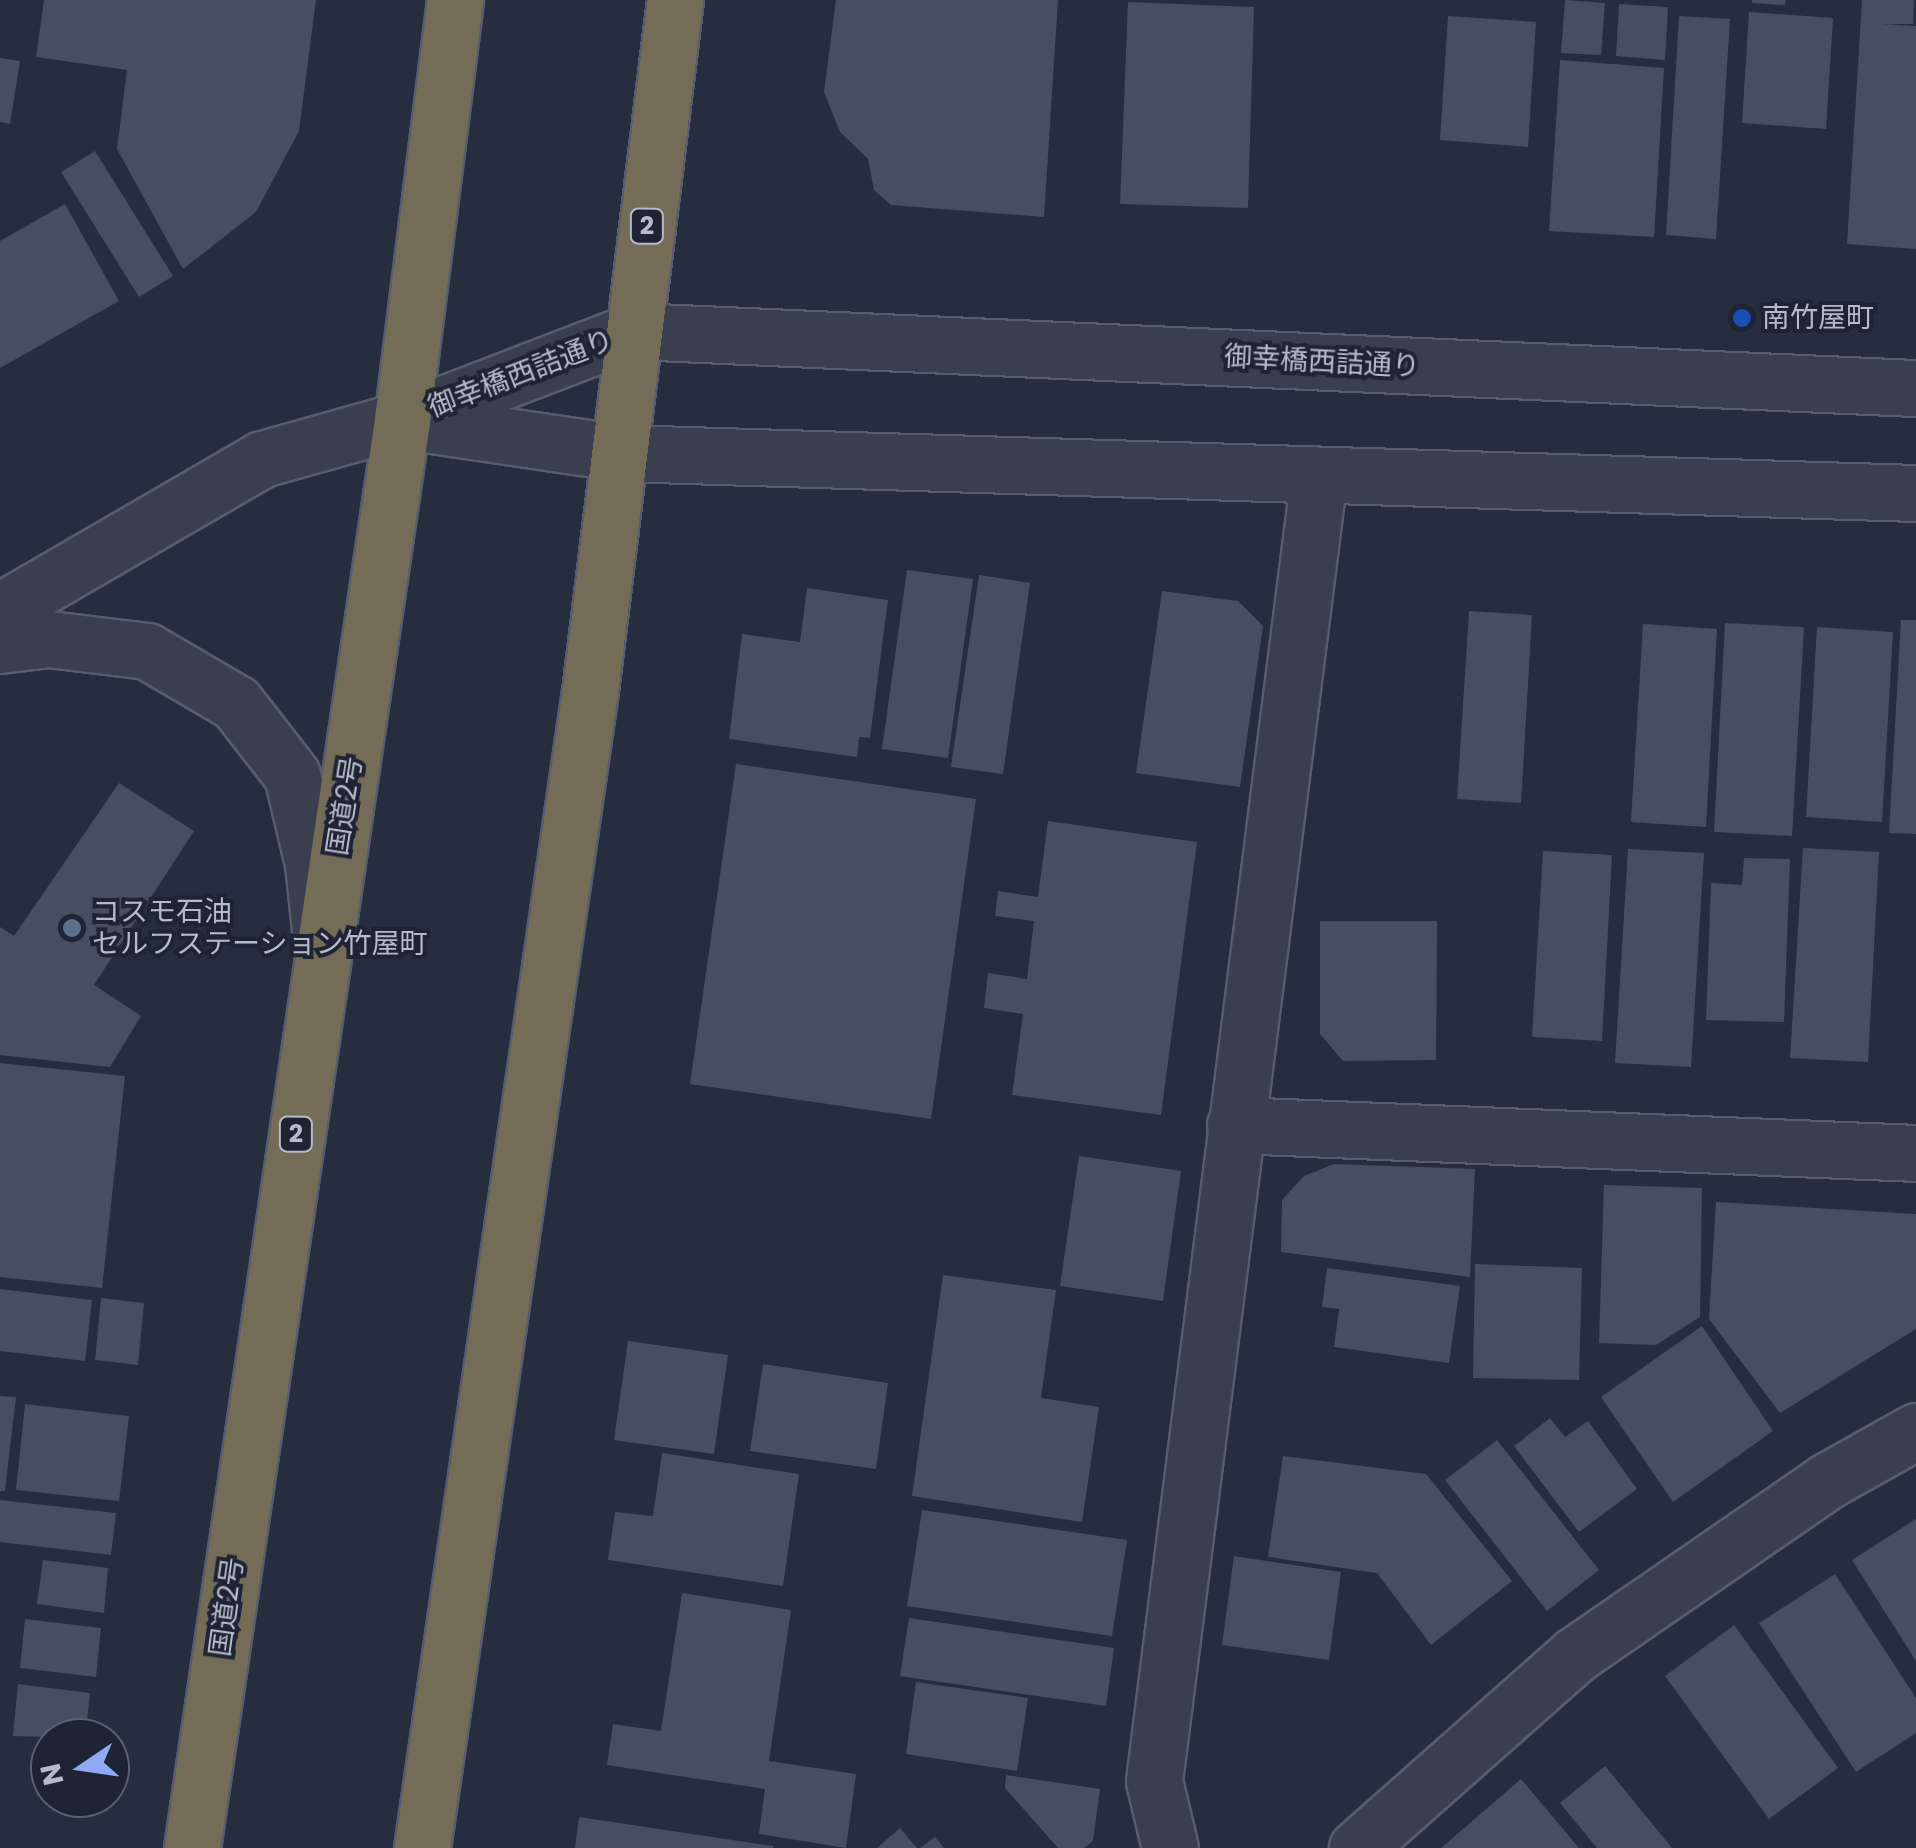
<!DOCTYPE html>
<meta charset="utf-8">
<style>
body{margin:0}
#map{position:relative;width:1916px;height:1848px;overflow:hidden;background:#252d3e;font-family:Poppins,"Noto Sans JP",sans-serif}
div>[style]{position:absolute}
.building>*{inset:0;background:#474e62}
.roads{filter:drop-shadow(2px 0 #575d6c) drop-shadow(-2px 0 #575d6c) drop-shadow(0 2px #575d6c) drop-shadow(0 -2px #575d6c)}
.minor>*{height:55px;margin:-27.5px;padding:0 27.5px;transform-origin:27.5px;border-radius:27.5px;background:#393f4e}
.highway>*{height:55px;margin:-27.5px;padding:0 27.5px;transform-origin:27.5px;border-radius:27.5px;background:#746c57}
.dots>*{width:28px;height:28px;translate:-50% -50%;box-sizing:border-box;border:5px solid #1e2433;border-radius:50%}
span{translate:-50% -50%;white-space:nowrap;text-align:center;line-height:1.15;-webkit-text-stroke:8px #1e2433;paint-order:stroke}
.shield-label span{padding:2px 8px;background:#1e2433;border:2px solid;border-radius:8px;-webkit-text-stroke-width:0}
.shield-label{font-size:25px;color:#b6bac9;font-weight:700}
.poi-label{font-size:28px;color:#b6bac9}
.left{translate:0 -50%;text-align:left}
.street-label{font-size:28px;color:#b6bac9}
.north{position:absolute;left:30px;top:1718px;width:100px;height:100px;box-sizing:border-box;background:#1e2433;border:2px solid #5b606f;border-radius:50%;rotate:257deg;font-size:28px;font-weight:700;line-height:40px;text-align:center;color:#b6bac9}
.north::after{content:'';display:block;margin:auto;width:35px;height:45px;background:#8fa9f4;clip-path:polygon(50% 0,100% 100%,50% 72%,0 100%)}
</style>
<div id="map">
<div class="building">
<div style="clip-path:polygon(44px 0,316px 0,299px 131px,256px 212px,183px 269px,117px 149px,127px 70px,36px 57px)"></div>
<div style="clip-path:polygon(836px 0,1058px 0,1044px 217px,891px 205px,874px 190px,868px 159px,840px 132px,824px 92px)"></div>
<div style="clip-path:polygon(1565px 0,1605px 3px,1601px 55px,1561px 53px)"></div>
<div style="clip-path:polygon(1752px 0,1786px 0,1785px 5px,1752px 3px)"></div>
<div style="clip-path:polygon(1862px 0,1914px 0,1913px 24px,1882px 24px,1916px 26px,1916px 249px,1847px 244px)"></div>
<div style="clip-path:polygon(1128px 2px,1254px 7px,1248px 208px,1120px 204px)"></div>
<div style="clip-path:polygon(1619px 4px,1668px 7px,1665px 60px,1616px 56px)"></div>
<div style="clip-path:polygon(1749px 12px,1833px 18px,1826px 129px,1742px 123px)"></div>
<div style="clip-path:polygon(1448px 16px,1536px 22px,1528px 147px,1440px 140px)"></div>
<div style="clip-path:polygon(1679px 16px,1730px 19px,1716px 239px,1666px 235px)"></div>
<div style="clip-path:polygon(0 58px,20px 61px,10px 124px,0 122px)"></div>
<div style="clip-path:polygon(1560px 60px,1664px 68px,1654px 237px,1549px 231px)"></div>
<div style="clip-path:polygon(95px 151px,173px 276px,139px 297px,61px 172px)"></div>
<div style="clip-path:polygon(65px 204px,119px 301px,0 368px,0 241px)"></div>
<div style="clip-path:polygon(907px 570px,973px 579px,948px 758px,882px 749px)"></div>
<div style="clip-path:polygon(979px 575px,1030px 583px,1003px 774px,951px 767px)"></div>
<div style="clip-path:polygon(807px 588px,888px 600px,870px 738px,859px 737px,857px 757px,729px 739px,742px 634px,800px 642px)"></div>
<div style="clip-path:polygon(1162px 591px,1238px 601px,1263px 626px,1240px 787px,1136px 773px)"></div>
<div style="clip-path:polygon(1469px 611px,1532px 615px,1521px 803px,1457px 799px)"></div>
<div style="clip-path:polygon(1901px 620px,1916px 620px,1916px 834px,1889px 833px)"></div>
<div style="clip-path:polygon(1725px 623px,1804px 627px,1792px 836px,1714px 832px)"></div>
<div style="clip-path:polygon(1643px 624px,1717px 629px,1706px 827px,1631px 822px)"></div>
<div style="clip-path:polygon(1817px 627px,1893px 632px,1882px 822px,1806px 817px)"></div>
<div style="clip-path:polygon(736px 764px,976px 799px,931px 1119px,690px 1084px)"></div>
<div style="clip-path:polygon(119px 783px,194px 831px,94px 985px,141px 1016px,110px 1067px,0 1055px,0 927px,14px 936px)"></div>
<div style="clip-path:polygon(1048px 821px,1197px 842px,1161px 1115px,1012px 1095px,1023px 1014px,984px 1008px,988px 973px,1027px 979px,1034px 921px,995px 916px,998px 891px,1038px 897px)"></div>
<div style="clip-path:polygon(1803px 848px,1879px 852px,1868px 1062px,1790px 1058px)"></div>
<div style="clip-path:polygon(1628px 849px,1704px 853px,1691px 1067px,1615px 1063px)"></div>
<div style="clip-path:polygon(1543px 851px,1612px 855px,1602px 1041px,1532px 1037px)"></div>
<div style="clip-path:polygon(1744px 858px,1790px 859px,1784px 1022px,1706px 1020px,1711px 883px,1742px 885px)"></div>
<div style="clip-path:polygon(1320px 921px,1437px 921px,1436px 1060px,1343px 1061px,1320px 1034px)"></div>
<div style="clip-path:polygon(0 1063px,125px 1076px,102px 1288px,0 1277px)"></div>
<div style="clip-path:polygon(1079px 1156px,1181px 1171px,1163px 1301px,1060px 1286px)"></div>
<div style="clip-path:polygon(1334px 1164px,1475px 1169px,1470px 1277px,1281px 1252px,1282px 1200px,1304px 1176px)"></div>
<div style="clip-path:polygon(1604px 1185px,1702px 1188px,1700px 1317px,1656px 1345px,1599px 1343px)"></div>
<div style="clip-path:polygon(1716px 1202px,1916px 1214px,1916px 1329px,1780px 1413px,1709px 1319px)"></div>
<div style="clip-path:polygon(1475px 1264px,1582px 1268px,1579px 1380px,1473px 1378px)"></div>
<div style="clip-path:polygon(1327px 1268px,1460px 1286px,1449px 1363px,1334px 1347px,1339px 1309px,1322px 1307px)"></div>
<div style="clip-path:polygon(943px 1275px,1056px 1290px,1041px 1398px,1099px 1407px,1082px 1522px,912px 1496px)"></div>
<div style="clip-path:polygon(0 1289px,92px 1300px,85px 1361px,0 1351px)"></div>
<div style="clip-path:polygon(101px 1298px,144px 1303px,138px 1365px,95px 1360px)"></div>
<div style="clip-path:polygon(1702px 1326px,1773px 1431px,1673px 1502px,1601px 1397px)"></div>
<div style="clip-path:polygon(628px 1341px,728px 1355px,714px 1454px,614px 1440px)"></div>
<div style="clip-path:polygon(763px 1364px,888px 1383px,876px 1469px,750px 1451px)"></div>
<div style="clip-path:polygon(0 1396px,16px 1397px,5px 1491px,0 1491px)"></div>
<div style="clip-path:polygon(25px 1404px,129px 1416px,119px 1501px,16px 1490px)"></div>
<div style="clip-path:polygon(1550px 1418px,1565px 1437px,1588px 1421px,1637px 1489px,1579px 1532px,1514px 1446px)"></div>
<div style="clip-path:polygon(1497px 1440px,1599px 1570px,1547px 1611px,1445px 1480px)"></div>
<div style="clip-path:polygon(662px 1453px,799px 1474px,783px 1586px,608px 1560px,615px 1512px,653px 1516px)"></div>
<div style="clip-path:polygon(1283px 1456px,1426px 1474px,1512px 1581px,1431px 1645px,1377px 1573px,1268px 1557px)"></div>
<div style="clip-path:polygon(0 1500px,116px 1513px,111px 1555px,0 1542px)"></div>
<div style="clip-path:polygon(922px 1510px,1127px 1540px,1112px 1636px,907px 1606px)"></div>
<div style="clip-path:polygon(1916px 1519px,1916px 1661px,1852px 1560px)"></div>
<div style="clip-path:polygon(1234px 1556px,1341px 1572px,1329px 1660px,1222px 1645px)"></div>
<div style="clip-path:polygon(43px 1560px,108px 1568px,104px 1613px,37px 1604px)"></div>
<div style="clip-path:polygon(1835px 1574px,1916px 1698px,1916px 1733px,1856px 1772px,1759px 1623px)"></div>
<div style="clip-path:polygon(682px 1593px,791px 1610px,769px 1761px,856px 1774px,846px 1848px,759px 1834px,765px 1789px,607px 1765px,613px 1724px,661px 1731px)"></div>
<div style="clip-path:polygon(909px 1618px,1114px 1648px,1106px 1706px,900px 1676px)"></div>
<div style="clip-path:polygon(25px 1619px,101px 1628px,96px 1677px,20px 1668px)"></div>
<div style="clip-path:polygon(1734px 1625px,1838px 1768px,1769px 1819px,1665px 1676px)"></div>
<div style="clip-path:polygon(916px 1682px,1028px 1698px,1017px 1771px,906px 1754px)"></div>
<div style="clip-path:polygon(18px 1684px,90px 1693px,85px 1738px,13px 1736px)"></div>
<div style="clip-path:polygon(1605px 1766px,1672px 1848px,1597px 1848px,1560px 1803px)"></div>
<div style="clip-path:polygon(1006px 1775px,1100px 1789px,1093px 1841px,1084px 1848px,1058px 1848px,1005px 1788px)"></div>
<div style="clip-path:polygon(1521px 1779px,1579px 1848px,1441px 1848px)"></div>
<div style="clip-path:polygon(579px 1817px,773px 1846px,773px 1848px,575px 1848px)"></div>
<div style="clip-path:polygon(900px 1828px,917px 1848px,877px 1848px)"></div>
<div style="clip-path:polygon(935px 1837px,944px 1848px,920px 1848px)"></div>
</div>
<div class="roads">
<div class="minor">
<div style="left:405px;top:421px;width:219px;rotate:8.4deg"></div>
<div style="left:622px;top:453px;width:1295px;rotate:1.77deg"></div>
<div style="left:0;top:611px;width:303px;rotate:-30.1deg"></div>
<div style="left:262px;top:459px;width:145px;rotate:-15.6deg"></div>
<div style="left:402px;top:420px;width:248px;rotate:-21deg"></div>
<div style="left:634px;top:331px;width:1283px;rotate:2.55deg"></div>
<div style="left:0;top:645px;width:49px;rotate:-7deg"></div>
<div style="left:49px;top:639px;width:99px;rotate:7deg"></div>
<div style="left:147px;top:651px;width:103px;rotate:30.3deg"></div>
<div style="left:236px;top:703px;width:91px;rotate:52.1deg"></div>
<div style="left:292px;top:775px;width:91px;rotate:76.7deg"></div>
<div style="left:313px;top:864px;width:65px;rotate:83.9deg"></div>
<div style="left:1235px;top:1125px;width:682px;rotate:2.35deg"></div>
<div style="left:1170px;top:1848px;width:69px;rotate:-103.4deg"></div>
<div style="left:1154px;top:1781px;width:1316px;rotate:-82.8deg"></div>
<div style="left:1357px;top:1848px;width:291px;rotate:-41.5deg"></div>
<div style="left:1575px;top:1655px;width:306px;rotate:-34.6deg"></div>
<div style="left:1827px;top:1481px;width:102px;rotate:-29.3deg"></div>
</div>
<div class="highway">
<div style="left:192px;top:1848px;width:1443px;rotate:-81.63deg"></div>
<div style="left:402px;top:420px;width:423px;rotate:-82.8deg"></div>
<div style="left:422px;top:1848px;width:1169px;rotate:-81.74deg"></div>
<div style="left:590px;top:691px;width:696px;rotate:-82.99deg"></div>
</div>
</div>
<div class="dots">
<div style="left:1742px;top:318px;background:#1a4fb4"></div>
<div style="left:72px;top:928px;background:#5c6f8a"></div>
</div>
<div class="shield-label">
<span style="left:647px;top:226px">2</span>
<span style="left:296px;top:1134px">2</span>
</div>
<div class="poi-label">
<span class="left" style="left:1762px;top:318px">南竹屋町</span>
<span class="left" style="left:92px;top:928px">コスモ石油<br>セルフステーション竹屋町</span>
</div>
<div class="street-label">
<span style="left:1322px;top:362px;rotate:3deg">御幸橋西詰通り</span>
<span style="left:521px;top:374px;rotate:-21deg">御幸橋西詰通り</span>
<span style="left:345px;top:806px;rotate:-81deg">国道2号</span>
<span style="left:227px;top:1607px;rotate:-82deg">国道2号</span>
</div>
<div class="north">N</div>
</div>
